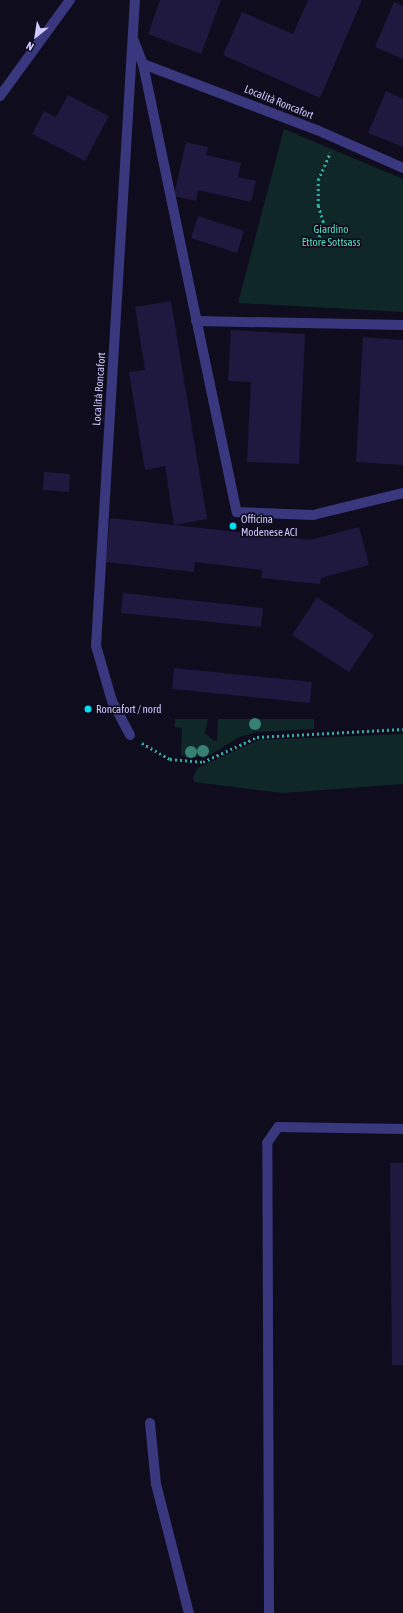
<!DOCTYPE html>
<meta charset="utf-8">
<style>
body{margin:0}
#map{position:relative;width:403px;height:1613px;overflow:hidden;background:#0f0c1e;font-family:"Asap Condensed",sans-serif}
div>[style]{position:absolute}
.green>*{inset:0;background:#0f2827}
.building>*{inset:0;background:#1f183f}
.path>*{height:2.5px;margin-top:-1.25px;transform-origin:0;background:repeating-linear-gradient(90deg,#2dafa6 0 2px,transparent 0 5px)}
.service>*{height:10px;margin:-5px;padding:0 5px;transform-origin:5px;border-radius:5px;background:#39377d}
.minor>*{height:10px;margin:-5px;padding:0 5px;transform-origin:5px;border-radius:5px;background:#39377d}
.tertiary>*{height:10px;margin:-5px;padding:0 5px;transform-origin:5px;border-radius:5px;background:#39377d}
.trees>*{width:12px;height:12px;margin:-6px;border-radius:50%;background:#368074}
.dots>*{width:11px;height:11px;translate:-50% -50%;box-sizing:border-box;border:2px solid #0f0c1e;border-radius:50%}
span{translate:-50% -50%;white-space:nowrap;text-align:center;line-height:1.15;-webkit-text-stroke:3.5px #0f0c1e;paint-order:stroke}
.street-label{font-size:11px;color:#cfc9ff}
.park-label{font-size:11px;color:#56debb}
.poi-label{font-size:11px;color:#cfc9ff}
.left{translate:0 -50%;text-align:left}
.north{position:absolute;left:16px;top:16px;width:40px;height:40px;-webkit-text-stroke:3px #0f0c1e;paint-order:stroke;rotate:210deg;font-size:11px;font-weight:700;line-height:16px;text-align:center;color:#cfc9ff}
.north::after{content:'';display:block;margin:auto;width:14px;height:18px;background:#cfc9ff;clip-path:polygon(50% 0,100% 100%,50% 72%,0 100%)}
</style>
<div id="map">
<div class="green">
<div style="clip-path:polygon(284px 129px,403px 179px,403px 312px,238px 303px)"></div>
<div style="clip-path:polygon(175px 719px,208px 719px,205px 733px,214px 741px,217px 741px,218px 719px,314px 719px,314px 729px,257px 732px,239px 737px,210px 755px,188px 758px,181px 755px,182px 728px,175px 727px)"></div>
<div style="clip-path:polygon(403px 734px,403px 784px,283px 793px,194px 782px,193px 778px,197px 768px,259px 740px)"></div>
</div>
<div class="building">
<div style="clip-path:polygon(160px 0,221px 0,201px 54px,148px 34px)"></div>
<div style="clip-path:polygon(308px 0,362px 0,320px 98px,223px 55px,242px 12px,293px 34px)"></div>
<div style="clip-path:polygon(394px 2px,403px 6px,403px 59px,375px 47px)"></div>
<div style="clip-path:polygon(386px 91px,403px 99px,403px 147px,368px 133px)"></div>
<div style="clip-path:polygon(68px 95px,109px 116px,85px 161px,32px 134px,44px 111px,56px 117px)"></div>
<div style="clip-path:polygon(186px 142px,208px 147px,206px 155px,241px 163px,238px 177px,256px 181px,251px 202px,198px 190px,196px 201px,174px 196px)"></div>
<div style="clip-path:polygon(198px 216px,244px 231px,237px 253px,191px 238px)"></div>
<div style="clip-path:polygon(171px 301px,207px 519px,174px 525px,165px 466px,145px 470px,129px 372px,145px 370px,135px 307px)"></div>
<div style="clip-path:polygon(231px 330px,305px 334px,299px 464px,247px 462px,251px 382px,228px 381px)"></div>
<div style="clip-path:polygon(363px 337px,403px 340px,403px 465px,356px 462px)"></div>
<div style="clip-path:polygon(44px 472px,70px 474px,69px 492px,43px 490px)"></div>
<div style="clip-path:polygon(110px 518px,310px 540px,359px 527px,369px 565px,321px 578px,320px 584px,261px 578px,262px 570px,195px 562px,194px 572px,106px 562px)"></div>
<div style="clip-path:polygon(123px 593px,263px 608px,261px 627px,121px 613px)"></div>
<div style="clip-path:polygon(317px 597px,374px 635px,349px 672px,292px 635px)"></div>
<div style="clip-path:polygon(174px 668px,312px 682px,310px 703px,172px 689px)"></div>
<div style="clip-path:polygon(390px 1163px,403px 1163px,403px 1365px,392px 1365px)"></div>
</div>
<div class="path">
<div style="left:319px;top:237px;width:16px;rotate:-75deg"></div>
<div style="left:323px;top:222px;width:17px;rotate:-107deg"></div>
<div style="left:318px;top:206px;width:26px;rotate:-90deg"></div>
<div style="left:318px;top:180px;width:30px;rotate:-66deg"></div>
<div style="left:142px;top:743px;width:32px;rotate:30deg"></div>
<div style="left:170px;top:759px;width:33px;rotate:5deg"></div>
<div style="left:203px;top:762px;width:60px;rotate:-24.8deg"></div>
<div style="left:257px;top:737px;width:146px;rotate:-3.1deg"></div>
</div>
<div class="service">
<div style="left:196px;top:321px;width:207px;rotate:1.1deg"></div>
<div style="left:150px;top:1423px;width:61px;rotate:84.4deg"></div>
<div style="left:156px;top:1484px;width:133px;rotate:75.7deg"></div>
<div style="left:269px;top:1613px;width:470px;rotate:-90.2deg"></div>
<div style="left:267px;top:1143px;width:19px;rotate:-55deg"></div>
<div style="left:278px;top:1127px;width:125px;rotate:0.9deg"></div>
</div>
<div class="minor">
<div style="left:134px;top:41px;width:25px;rotate:69deg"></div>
<div style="left:143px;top:64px;width:186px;rotate:20.8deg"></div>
<div style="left:317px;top:130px;width:94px;rotate:23.8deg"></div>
<div style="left:143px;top:64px;width:458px;rotate:78.2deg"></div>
<div style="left:237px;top:512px;width:76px;rotate:2.3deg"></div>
<div style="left:313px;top:515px;width:93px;rotate:-13.7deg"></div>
<div style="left:130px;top:735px;width:38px;rotate:-118deg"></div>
<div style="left:112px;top:701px;width:57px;rotate:-106.2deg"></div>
<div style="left:96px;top:646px;width:647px;rotate:-86.55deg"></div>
</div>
<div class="tertiary">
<div style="left:0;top:96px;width:119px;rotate:-53.9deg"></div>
</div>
<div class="trees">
<div style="left:255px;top:724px"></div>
<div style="left:203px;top:751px"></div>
<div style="left:191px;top:752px"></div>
</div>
<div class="dots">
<div style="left:233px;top:526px;background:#00def4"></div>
<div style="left:88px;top:709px;background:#00def4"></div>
</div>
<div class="street-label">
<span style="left:279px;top:102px;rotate:22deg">Località Roncafort</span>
<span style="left:99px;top:389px;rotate:-86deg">Località Roncafort</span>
</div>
<div class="park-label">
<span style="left:331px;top:236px">Giardino<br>Ettore Sottsass</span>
</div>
<div class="poi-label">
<span class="left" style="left:241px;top:526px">Officina<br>Modenese ACI</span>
<span class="left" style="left:96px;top:709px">Roncafort / nord</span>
</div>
<div class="north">N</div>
</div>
